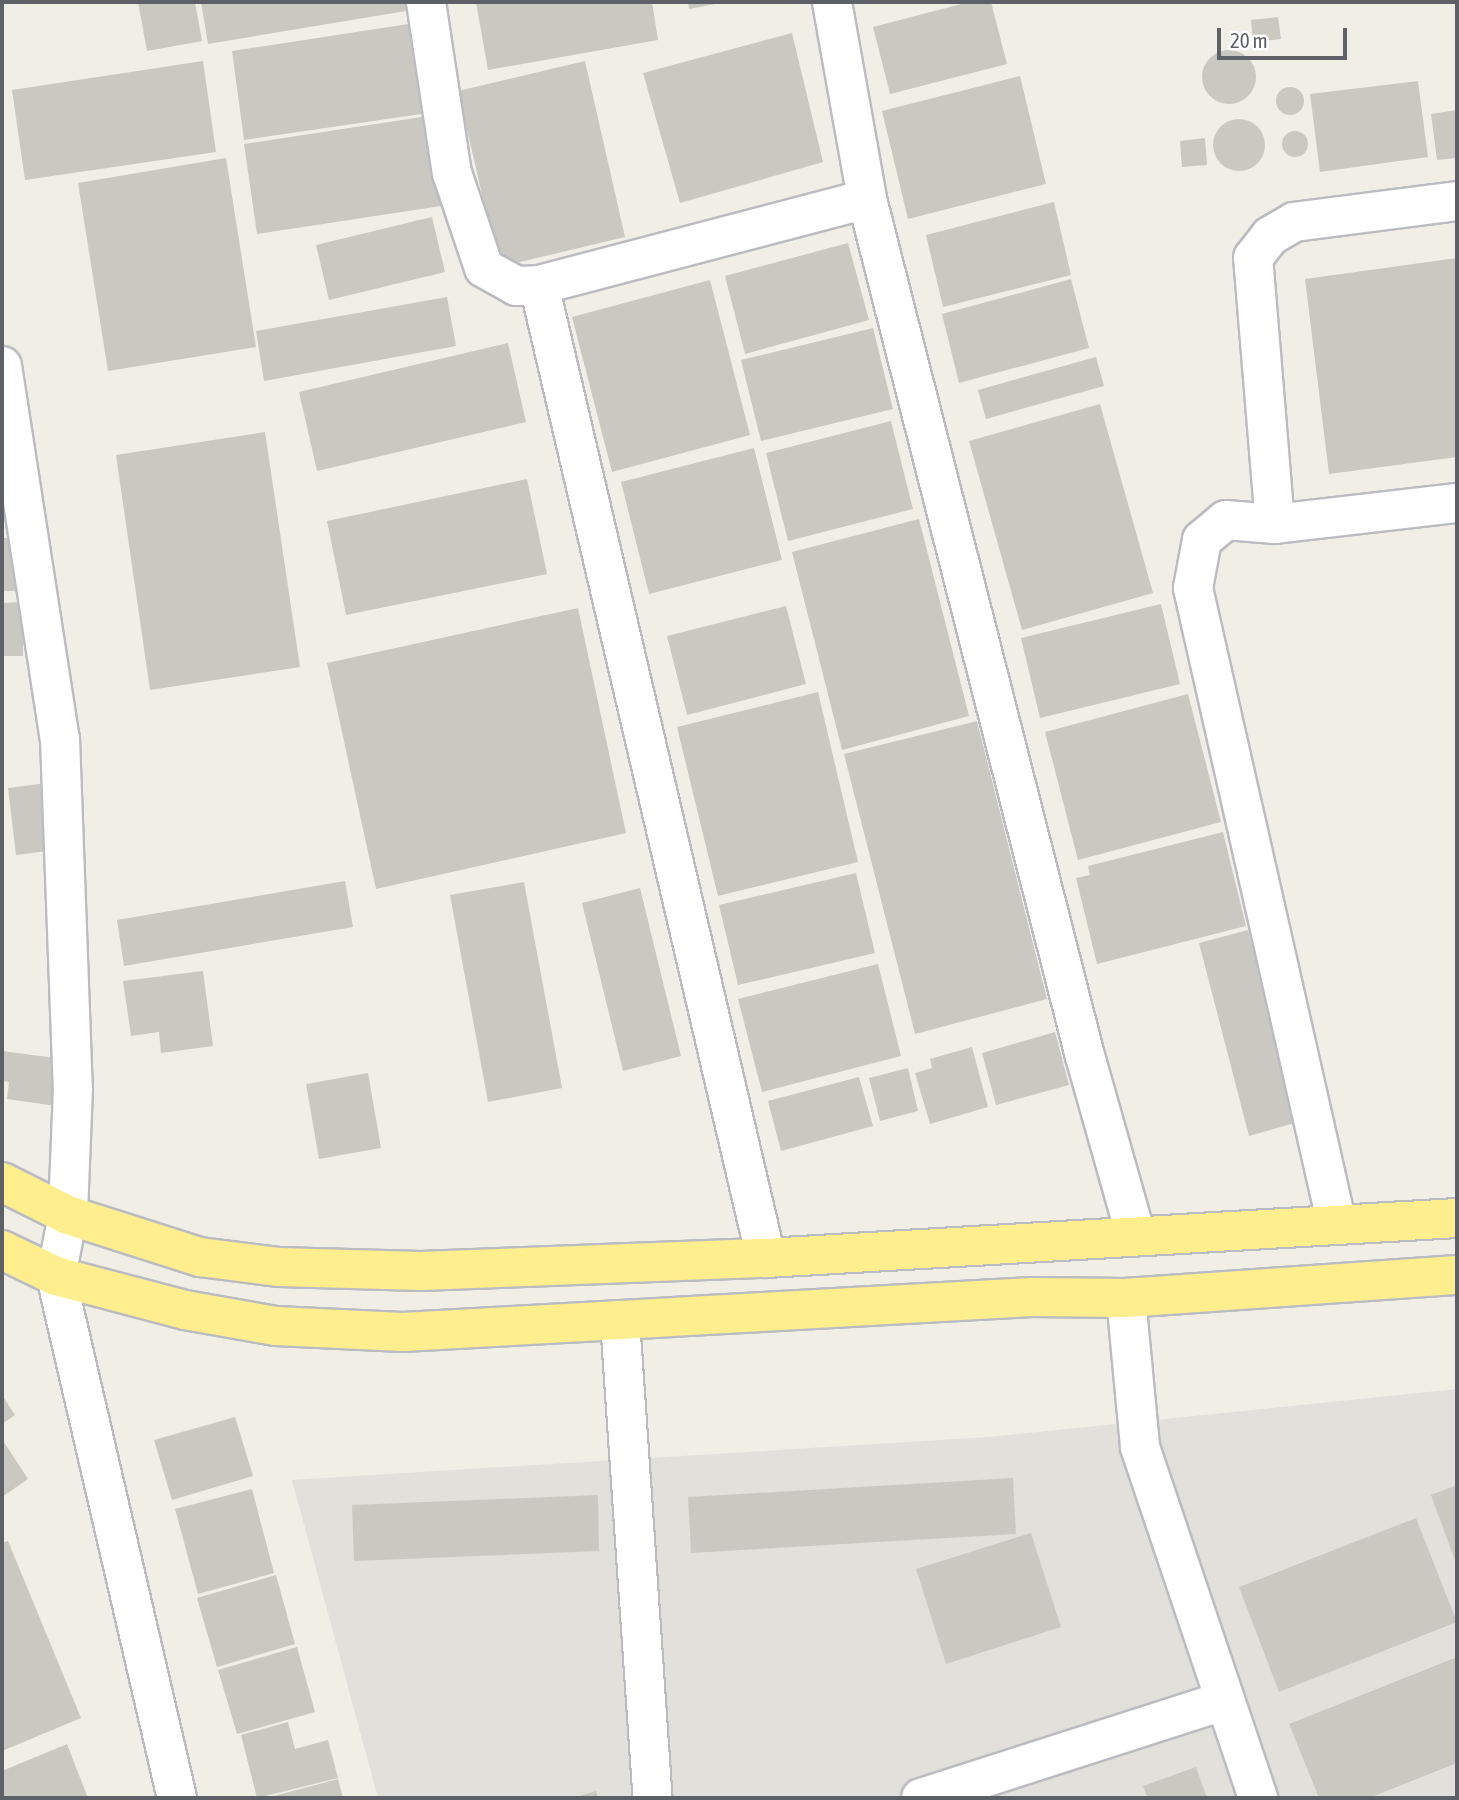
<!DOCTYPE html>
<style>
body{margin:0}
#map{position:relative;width:1459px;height:1800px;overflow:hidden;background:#f0eee5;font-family:"Asap Condensed",sans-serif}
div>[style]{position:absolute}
.industrial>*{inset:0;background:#e1e0da}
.building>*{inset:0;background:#cac9c1}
.round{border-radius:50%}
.roads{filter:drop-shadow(2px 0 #babcc1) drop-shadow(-2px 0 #babcc1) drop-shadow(0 2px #babcc1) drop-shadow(0 -2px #babcc1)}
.minor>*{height:38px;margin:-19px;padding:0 19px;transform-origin:19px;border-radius:19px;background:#fff}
.highway>*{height:38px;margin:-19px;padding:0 19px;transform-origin:19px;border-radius:19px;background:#feee8e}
span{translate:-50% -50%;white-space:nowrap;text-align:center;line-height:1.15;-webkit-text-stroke:5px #fff;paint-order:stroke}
.frame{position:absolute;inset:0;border:4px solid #5d6066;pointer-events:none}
.scale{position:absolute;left:1217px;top:28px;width:130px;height:32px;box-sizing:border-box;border:4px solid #5d6066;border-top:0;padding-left:9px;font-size:21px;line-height:24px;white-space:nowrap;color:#5d6066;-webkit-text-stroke:5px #fff;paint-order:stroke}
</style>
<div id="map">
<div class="industrial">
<div style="clip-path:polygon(1457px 1389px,1457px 1798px,378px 1798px,292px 1480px,989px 1437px)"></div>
</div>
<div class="building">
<div style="clip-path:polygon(138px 2px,195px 2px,202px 41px,147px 51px)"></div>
<div style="clip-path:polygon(201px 2px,411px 2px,412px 10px,208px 44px)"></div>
<div style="clip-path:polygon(476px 2px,652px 2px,658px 40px,488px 70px)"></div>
<div style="clip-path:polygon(688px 2px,720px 2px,720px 3px,689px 9px)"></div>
<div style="clip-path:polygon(969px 2px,991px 2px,1007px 64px,890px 94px,873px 27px)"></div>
<div style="clip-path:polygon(1278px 17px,1281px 39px,1253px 42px,1251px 20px)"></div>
<div style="clip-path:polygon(415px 23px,428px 113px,244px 140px,232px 51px)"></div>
<div style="clip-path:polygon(792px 33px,823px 162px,680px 203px,643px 73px)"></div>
<div class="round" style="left:1202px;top:50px;width:54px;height:54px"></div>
<div style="clip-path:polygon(203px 61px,216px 152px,25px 180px,12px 90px)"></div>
<div style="clip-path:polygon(585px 61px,625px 237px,499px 267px,458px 91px)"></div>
<div style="clip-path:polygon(1020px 76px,1046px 184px,908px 219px,882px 111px)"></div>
<div style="clip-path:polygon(1418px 81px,1428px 157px,1320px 172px,1310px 94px)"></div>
<div class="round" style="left:1276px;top:87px;width:28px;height:28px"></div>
<div style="clip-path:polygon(1457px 110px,1457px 158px,1437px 160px,1431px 114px)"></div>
<div style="clip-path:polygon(428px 116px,441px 206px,257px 234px,244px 144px)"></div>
<div class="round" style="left:1213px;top:119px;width:52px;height:52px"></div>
<div class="round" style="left:1282px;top:131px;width:26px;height:26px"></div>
<div style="clip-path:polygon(1205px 138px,1207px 165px,1182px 167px,1180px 141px)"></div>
<div style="clip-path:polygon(226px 158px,256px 347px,108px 371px,78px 183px)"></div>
<div style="clip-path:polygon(1054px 202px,1071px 275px,943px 307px,926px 235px)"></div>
<div style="clip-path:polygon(432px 217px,445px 272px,329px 300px,316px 245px)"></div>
<div style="clip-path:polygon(848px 243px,869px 320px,745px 354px,725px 276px)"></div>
<div style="clip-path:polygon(1457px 258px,1457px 457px,1329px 474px,1305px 279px)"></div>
<div style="clip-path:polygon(1071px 279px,1089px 348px,959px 383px,942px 314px)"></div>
<div style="clip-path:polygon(710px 280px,750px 435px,612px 472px,572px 317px)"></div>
<div style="clip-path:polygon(447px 297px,456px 346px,264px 381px,256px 331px)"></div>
<div style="clip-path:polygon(873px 328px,893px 409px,761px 441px,741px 360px)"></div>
<div style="clip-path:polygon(508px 343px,526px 422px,317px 471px,299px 392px)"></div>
<div style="clip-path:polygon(1096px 357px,1104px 386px,986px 419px,978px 390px)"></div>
<div style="clip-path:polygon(1100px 404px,1153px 593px,1022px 630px,969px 441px)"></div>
<div style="clip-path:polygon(891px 421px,913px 509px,788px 541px,766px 453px)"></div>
<div style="clip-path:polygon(265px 432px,300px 667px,150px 690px,116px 455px)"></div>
<div style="clip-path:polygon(754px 448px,782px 560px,649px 594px,621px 482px)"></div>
<div style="clip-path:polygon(527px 479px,547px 574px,346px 615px,327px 521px)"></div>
<div style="clip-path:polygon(919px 519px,969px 716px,842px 750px,792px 552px)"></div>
<div style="clip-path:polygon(2px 538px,24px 538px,24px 591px,2px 591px)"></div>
<div style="clip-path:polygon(23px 602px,23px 656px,2px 656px,2px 603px)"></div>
<div style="clip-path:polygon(1161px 604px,1180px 684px,1040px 718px,1021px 638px)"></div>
<div style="clip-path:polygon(786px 606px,806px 684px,687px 715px,667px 636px)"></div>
<div style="clip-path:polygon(578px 608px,626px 833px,376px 889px,327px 663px)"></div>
<div style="clip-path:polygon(818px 692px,858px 862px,718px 896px,677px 727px)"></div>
<div style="clip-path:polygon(1188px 694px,1221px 822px,1078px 860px,1045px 732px)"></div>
<div style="clip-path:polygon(977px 721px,1047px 999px,915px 1034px,844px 754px)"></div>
<div style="clip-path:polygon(40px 784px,48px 851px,16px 855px,8px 788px)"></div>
<div style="clip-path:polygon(1223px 832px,1246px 926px,1097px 964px,1076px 878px,1090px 875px,1088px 866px)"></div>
<div style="clip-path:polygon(856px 873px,875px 953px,738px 985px,719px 905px)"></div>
<div style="clip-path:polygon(345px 881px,353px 927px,124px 966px,117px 920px)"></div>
<div style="clip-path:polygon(524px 882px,562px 1088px,488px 1102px,450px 895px)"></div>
<div style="clip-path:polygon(640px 888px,681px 1056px,623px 1071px,582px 903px)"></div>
<div style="clip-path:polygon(1248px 930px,1298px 1122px,1249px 1136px,1199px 943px)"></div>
<div style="clip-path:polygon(878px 964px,901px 1056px,762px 1092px,738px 999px)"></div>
<div style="clip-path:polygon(203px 971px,213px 1046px,161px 1053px,159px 1032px,131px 1036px,123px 981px)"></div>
<div style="clip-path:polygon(1055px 1032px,1069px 1085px,996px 1105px,982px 1053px)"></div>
<div style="clip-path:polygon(972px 1047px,988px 1107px,930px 1124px,915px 1073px,932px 1068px,930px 1059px)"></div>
<div style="clip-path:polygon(2px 1051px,63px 1059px,56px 1106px,7px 1099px,9px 1082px,2px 1081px)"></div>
<div style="clip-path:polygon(908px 1068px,918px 1111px,880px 1121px,869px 1078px)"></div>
<div style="clip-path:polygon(368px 1073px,381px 1148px,319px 1159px,306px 1084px)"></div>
<div style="clip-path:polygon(859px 1077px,873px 1126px,781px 1151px,768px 1101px)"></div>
<div style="clip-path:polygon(2px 1395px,15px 1415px,2px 1424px)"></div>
<div style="clip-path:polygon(235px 1417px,253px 1476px,172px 1500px,154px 1440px)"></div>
<div style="clip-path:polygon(2px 1439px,28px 1479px,2px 1497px)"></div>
<div style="clip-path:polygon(1013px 1478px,1016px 1534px,691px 1553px,688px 1497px)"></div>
<div style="clip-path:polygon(1457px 1485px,1457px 1566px,1431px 1495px)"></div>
<div style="clip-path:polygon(252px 1489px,274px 1573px,198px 1594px,175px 1509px)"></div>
<div style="clip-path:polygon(598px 1495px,599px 1551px,354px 1561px,352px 1505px)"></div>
<div style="clip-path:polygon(1416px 1518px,1457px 1622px,1279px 1692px,1239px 1587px)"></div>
<div style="clip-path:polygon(1031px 1533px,1061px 1627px,946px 1664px,916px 1569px)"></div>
<div style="clip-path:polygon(8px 1541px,81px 1718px,2px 1751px,2px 1543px)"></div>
<div style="clip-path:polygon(276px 1575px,295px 1644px,217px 1667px,197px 1598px)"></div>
<div style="clip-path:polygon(297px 1647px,315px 1712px,237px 1734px,218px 1670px)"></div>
<div style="clip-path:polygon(1457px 1657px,1457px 1763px,1369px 1798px,1319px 1798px,1289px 1724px)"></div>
<div style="clip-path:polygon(288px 1722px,295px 1749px,328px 1740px,338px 1778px,257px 1798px,241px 1735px)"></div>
<div style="clip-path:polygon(67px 1744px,88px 1798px,2px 1798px,2px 1771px)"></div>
<div style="clip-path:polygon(1196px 1767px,1207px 1798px,1148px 1798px,1143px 1786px)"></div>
<div style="clip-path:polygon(338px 1779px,343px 1798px,270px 1798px,270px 1797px)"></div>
<div style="clip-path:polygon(596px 1791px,598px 1798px,573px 1798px)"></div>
</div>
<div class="roads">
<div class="minor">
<div style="left:426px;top:2px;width:173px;rotate:81.4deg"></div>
<div style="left:452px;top:173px;width:100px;rotate:71.4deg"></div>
<div style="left:484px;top:268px;width:37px;rotate:29deg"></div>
<div style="left:516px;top:286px;width:23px;rotate:-2deg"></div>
<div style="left:832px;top:2px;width:200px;rotate:79.9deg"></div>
<div style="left:867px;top:199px;width:884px;rotate:75.73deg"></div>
<div style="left:1085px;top:1056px;width:187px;rotate:74.2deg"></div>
<div style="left:2px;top:366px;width:377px;rotate:81.2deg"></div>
<div style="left:60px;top:739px;width:349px;rotate:87.9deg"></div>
<div style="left:73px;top:1088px;width:127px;rotate:92.3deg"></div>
<div style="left:68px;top:1215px;width:62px;rotate:101.1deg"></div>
<div style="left:56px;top:1276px;width:536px;rotate:76.95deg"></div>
<div style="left:1275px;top:524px;width:183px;rotate:-6.6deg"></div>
<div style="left:1337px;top:1225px;width:653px;rotate:-102.74deg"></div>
<div style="left:1193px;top:588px;width:49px;rotate:-79.4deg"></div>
<div style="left:1202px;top:540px;width:31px;rotate:-40deg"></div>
<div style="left:1226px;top:520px;width:49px;rotate:4.7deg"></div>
<div style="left:1275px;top:524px;width:267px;rotate:-94.7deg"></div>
<div style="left:1253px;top:258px;width:28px;rotate:-52deg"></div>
<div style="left:1270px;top:236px;width:28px;rotate:-30deg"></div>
<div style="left:1294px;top:222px;width:164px;rotate:-7.3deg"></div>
<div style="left:766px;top:1258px;width:999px;rotate:-103.13deg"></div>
<div style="left:539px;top:285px;width:339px;rotate:-14.7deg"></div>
<div style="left:1126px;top:1298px;width:150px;rotate:84.6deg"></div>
<div style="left:1140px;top:1447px;width:370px;rotate:71.4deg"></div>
<div style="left:620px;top:1320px;width:479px;rotate:86.1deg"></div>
<div style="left:921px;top:1798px;width:318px;rotate:-17.8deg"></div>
</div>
<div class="highway">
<div style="left:2px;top:1182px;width:74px;rotate:26.6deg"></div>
<div style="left:68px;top:1215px;width:139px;rotate:17.7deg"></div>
<div style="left:200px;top:1257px;width:80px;rotate:7.2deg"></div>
<div style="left:279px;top:1267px;width:142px;rotate:1.6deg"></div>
<div style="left:421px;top:1271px;width:345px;rotate:-2.2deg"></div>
<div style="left:766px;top:1258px;width:692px;rotate:-3.31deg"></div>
<div style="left:2px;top:1250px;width:60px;rotate:25.7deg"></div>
<div style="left:56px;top:1276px;width:133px;rotate:14.8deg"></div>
<div style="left:185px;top:1310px;width:92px;rotate:10deg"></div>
<div style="left:276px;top:1326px;width:127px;rotate:2.7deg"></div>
<div style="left:403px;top:1332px;width:630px;rotate:-3.18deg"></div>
<div style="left:1032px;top:1297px;width:94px;rotate:0.6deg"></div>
<div style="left:1126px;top:1298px;width:332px;rotate:-4deg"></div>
</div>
</div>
<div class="frame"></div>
<div class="scale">20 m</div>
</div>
